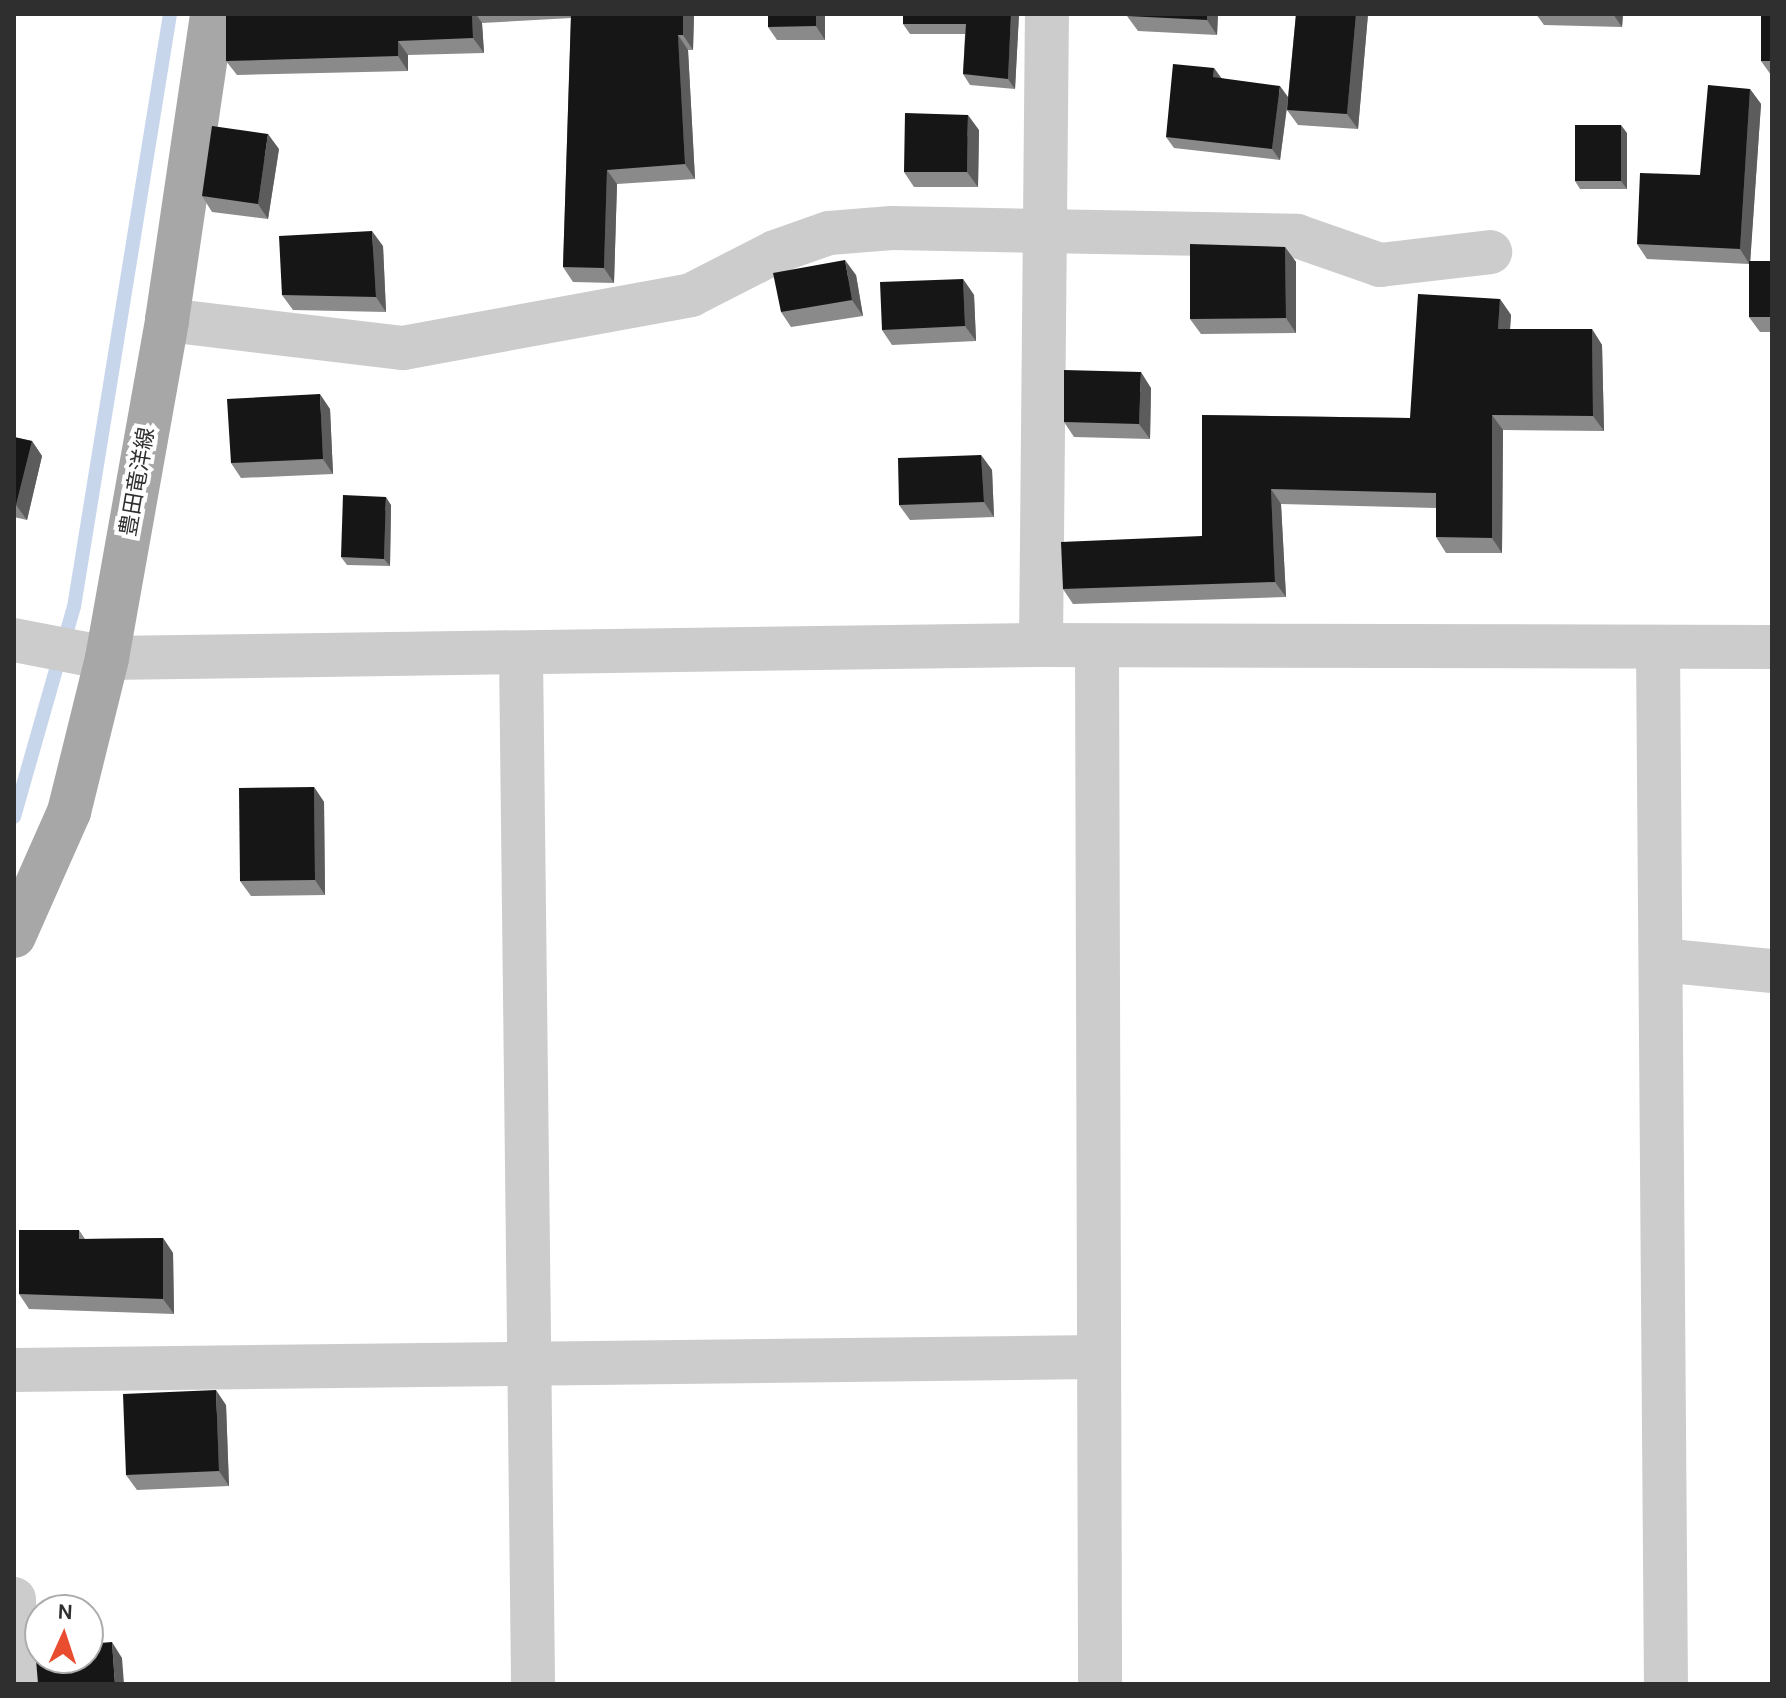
<!DOCTYPE html>
<meta charset="utf-8">
<style>
body{margin:0}
#map{position:relative;width:1786px;height:1698px;overflow:hidden;background:#fff;font-family:Karla,"Noto Sans JP",sans-serif}
div>[style]{position:absolute}
.stream>*{height:14px;margin:-7px;padding:0 7px;transform-origin:7px;border-radius:7px;background:#c8d6ec}
.minor>*{height:44px;margin:-22px;padding:0 22px;transform-origin:22px;border-radius:22px;background:#ccc}
.major>*{height:44px;margin:-22px;padding:0 22px;transform-origin:22px;border-radius:22px;background:#a7a7a7}
.wall>*{inset:0;background:#8a8a8a}
.shaded-wall>*{inset:0;background:#5c5c5c}
.building>*{inset:0;background:#161616}
span{translate:-50% -50%;white-space:nowrap;text-align:center;line-height:1.15;-webkit-text-stroke:8px #fff;paint-order:stroke}
.street-label{font-size:22px;color:#2f2f2f}
.frame{position:absolute;inset:0;border:16px solid #2f2f2f;pointer-events:none}
.north{position:absolute;left:24px;top:1594px;width:80px;height:80px;box-sizing:border-box;background:#fff;border:2px solid #acacac;border-radius:50%;rotate:3deg;font-size:22px;font-weight:700;line-height:32px;text-align:center;color:#2f2f2f}
.north::after{content:'';display:block;margin:auto;width:28px;height:36px;background:#e84d2f;clip-path:polygon(50% 0,100% 100%,50% 72%,0 100%)}
</style>
<div id="map">
<div class="stream">
<div style="left:14px;top:817px;width:218px;rotate:-74.1deg"></div>
<div style="left:74px;top:607px;width:601px;rotate:-80.8deg"></div>
</div>
<div class="minor">
<div style="left:167px;top:320px;width:238px;rotate:6.8deg"></div>
<div style="left:403px;top:348px;width:293px;rotate:-10.4deg"></div>
<div style="left:691px;top:295px;width:94px;rotate:-27.1deg"></div>
<div style="left:775px;top:252px;width:57px;rotate:-19.4deg"></div>
<div style="left:829px;top:233px;width:63px;rotate:-4.5deg"></div>
<div style="left:892px;top:228px;width:405px;rotate:1.1deg"></div>
<div style="left:1297px;top:236px;width:88px;rotate:19.3deg"></div>
<div style="left:1380px;top:265px;width:111px;rotate:-6.7deg"></div>
<div style="left:14px;top:640px;width:95px;rotate:11deg"></div>
<div style="left:107px;top:658px;width:934px;rotate:-0.8deg"></div>
<div style="left:1041px;top:645px;width:731px;rotate:0.16deg"></div>
<div style="left:1041px;top:645px;width:631px;rotate:-89.46deg"></div>
<div style="left:1658px;top:647px;width:1037px;rotate:89.56deg"></div>
<div style="left:1097px;top:648px;width:1036px;rotate:89.83deg"></div>
<div style="left:521px;top:653px;width:1031px;rotate:89.33deg"></div>
<div style="left:1661px;top:960px;width:112px;rotate:5.7deg"></div>
<div style="left:14px;top:1370px;width:1083px;rotate:-0.69deg"></div>
<div style="left:14px;top:1599px;width:85px;rotate:88.7deg"></div>
</div>
<div class="major">
<div style="left:14px;top:936px;width:136px;rotate:-66.1deg"></div>
<div style="left:69px;top:812px;width:159px;rotate:-76.1deg"></div>
<div style="left:107px;top:658px;width:343px;rotate:-79.9deg"></div>
<div style="left:167px;top:320px;width:309px;rotate:-81.6deg"></div>
</div>
<div class="wall">
<div style="clip-path:polygon(226px 14px,694px 14px,693px 50px,688px 50px,695px 179px,617px 184px,614px 283px,573px 282px,563px 267px,571px 18px,482px 23px,484px 53px,408px 55px,408px 71px,237px 75px,226px 61px)"></div>
<div style="clip-path:polygon(768px 14px,825px 14px,825px 40px,777px 40px,768px 27px)"></div>
<div style="clip-path:polygon(903px 14px,1019px 14px,1015px 89px,970px 85px,963px 74px,965px 34px,910px 34px,903px 24px)"></div>
<div style="clip-path:polygon(1218px 14px,1217px 35px,1138px 31px,1127px 16px)"></div>
<div style="clip-path:polygon(1296px 14px,1368px 14px,1358px 129px,1298px 125px,1287px 110px,1288px 101px,1280px 160px,1174px 148px,1166px 137px,1214px 68px,1221px 78px,1288px 97px)"></div>
<div style="clip-path:polygon(1536px 14px,1623px 14px,1622px 27px,1544px 25px)"></div>
<div style="clip-path:polygon(1772px 14px,1772px 75px,1771px 75px,1761px 61px)"></div>
<div style="clip-path:polygon(1750px 89px,1761px 104px,1750px 261px,1772px 261px,1772px 332px,1760px 332px,1749px 317px,1749px 264px,1647px 259px,1637px 244px,1700px 175px)"></div>
<div style="clip-path:polygon(979px 130px,978px 187px,914px 187px,904px 172px)"></div>
<div style="clip-path:polygon(1627px 133px,1627px 189px,1580px 189px,1575px 181px)"></div>
<div style="clip-path:polygon(279px 149px,268px 219px,212px 212px,202px 196px)"></div>
<div style="clip-path:polygon(383px 246px,386px 312px,293px 310px,282px 295px)"></div>
<div style="clip-path:polygon(1285px 247px,1296px 262px,1296px 333px,1201px 334px,1190px 319px)"></div>
<div style="clip-path:polygon(856px 275px,863px 316px,791px 327px,781px 312px)"></div>
<div style="clip-path:polygon(963px 279px,974px 295px,976px 341px,892px 345px,882px 330px)"></div>
<div style="clip-path:polygon(1500px 299px,1511px 315px,1510px 329px,1592px 329px,1602px 345px,1604px 431px,1503px 430px,1502px 553px,1446px 553px,1436px 537px,1436px 508px,1281px 504px,1286px 597px,1073px 604px,1063px 589px,1202px 536px,1202px 415px,1410px 418px)"></div>
<div style="clip-path:polygon(1151px 388px,1150px 439px,1074px 437px,1064px 422px)"></div>
<div style="clip-path:polygon(330px 409px,333px 474px,241px 478px,231px 463px)"></div>
<div style="clip-path:polygon(14px 437px,32px 441px,42px 456px,27px 520px,14px 517px)"></div>
<div style="clip-path:polygon(981px 455px,992px 470px,994px 517px,910px 520px,899px 505px)"></div>
<div style="clip-path:polygon(391px 505px,390px 566px,347px 565px,341px 557px)"></div>
<div style="clip-path:polygon(314px 787px,324px 802px,325px 895px,251px 896px,240px 881px)"></div>
<div style="clip-path:polygon(79px 1230px,85px 1239px,163px 1238px,173px 1253px,174px 1314px,29px 1309px,19px 1294px)"></div>
<div style="clip-path:polygon(226px 1405px,229px 1486px,137px 1490px,126px 1475px)"></div>
</div>
<div class="shaded-wall">
<div style="clip-path:polygon(472px 14px,476px 14px,482px 23px,484px 53px,473px 38px)"></div>
<div style="clip-path:polygon(683px 14px,694px 14px,693px 50px,683px 35px)"></div>
<div style="clip-path:polygon(816px 14px,825px 14px,825px 40px,816px 26px)"></div>
<div style="clip-path:polygon(1011px 14px,1019px 14px,1015px 89px,1008px 79px)"></div>
<div style="clip-path:polygon(1207px 14px,1218px 14px,1217px 35px,1207px 20px)"></div>
<div style="clip-path:polygon(1356px 14px,1368px 14px,1358px 129px,1347px 114px)"></div>
<div style="clip-path:polygon(1613px 14px,1623px 14px,1622px 27px)"></div>
<div style="clip-path:polygon(678px 35px,688px 50px,695px 179px,685px 164px)"></div>
<div style="clip-path:polygon(398px 41px,408px 55px,408px 71px,398px 56px)"></div>
<div style="clip-path:polygon(1214px 68px,1222px 79px,1213px 77px)"></div>
<div style="clip-path:polygon(1280px 86px,1288px 97px,1280px 160px,1272px 149px)"></div>
<div style="clip-path:polygon(1750px 89px,1761px 104px,1750px 265px,1740px 249px)"></div>
<div style="clip-path:polygon(968px 115px,979px 130px,978px 187px,967px 172px)"></div>
<div style="clip-path:polygon(1621px 125px,1627px 133px,1627px 189px,1621px 181px)"></div>
<div style="clip-path:polygon(268px 134px,279px 149px,268px 219px,258px 204px)"></div>
<div style="clip-path:polygon(607px 170px,617px 184px,614px 283px,604px 268px)"></div>
<div style="clip-path:polygon(372px 231px,383px 246px,386px 312px,376px 297px)"></div>
<div style="clip-path:polygon(1285px 247px,1296px 262px,1296px 333px,1286px 318px)"></div>
<div style="clip-path:polygon(845px 260px,856px 275px,863px 316px,852px 300px)"></div>
<div style="clip-path:polygon(963px 279px,974px 295px,976px 341px,965px 326px)"></div>
<div style="clip-path:polygon(1500px 299px,1511px 315px,1509px 344px,1498px 329px)"></div>
<div style="clip-path:polygon(1592px 329px,1602px 345px,1604px 431px,1593px 416px)"></div>
<div style="clip-path:polygon(1141px 372px,1151px 388px,1150px 439px,1139px 424px)"></div>
<div style="clip-path:polygon(320px 394px,330px 409px,333px 474px,323px 459px)"></div>
<div style="clip-path:polygon(1492px 415px,1503px 430px,1502px 553px,1492px 538px)"></div>
<div style="clip-path:polygon(32px 441px,42px 456px,27px 520px,16px 505px)"></div>
<div style="clip-path:polygon(981px 455px,992px 470px,994px 517px,984px 502px)"></div>
<div style="clip-path:polygon(1271px 489px,1281px 504px,1286px 597px,1275px 582px)"></div>
<div style="clip-path:polygon(386px 497px,391px 505px,390px 566px,384px 559px)"></div>
<div style="clip-path:polygon(314px 787px,324px 802px,325px 895px,315px 880px)"></div>
<div style="clip-path:polygon(163px 1238px,173px 1253px,174px 1314px,163px 1299px)"></div>
<div style="clip-path:polygon(216px 1390px,226px 1405px,229px 1486px,219px 1471px)"></div>
<div style="clip-path:polygon(112px 1642px,122px 1658px,124px 1684px,115px 1684px)"></div>
</div>
<div class="building">
<div style="clip-path:polygon(226px 14px,472px 14px,473px 38px,398px 41px,398px 56px,226px 61px)"></div>
<div style="clip-path:polygon(571px 14px,683px 14px,683px 35px,678px 35px,685px 164px,607px 170px,604px 268px,563px 267px)"></div>
<div style="clip-path:polygon(768px 14px,816px 14px,816px 26px,768px 27px)"></div>
<div style="clip-path:polygon(903px 14px,1011px 14px,1008px 79px,963px 74px,966px 24px,903px 24px)"></div>
<div style="clip-path:polygon(1127px 14px,1207px 14px,1207px 20px,1127px 16px)"></div>
<div style="clip-path:polygon(1296px 14px,1356px 14px,1347px 114px,1287px 110px)"></div>
<div style="clip-path:polygon(1761px 14px,1772px 14px,1772px 61px,1761px 61px)"></div>
<div style="clip-path:polygon(1173px 64px,1214px 68px,1213px 77px,1280px 86px,1272px 149px,1166px 137px)"></div>
<div style="clip-path:polygon(1708px 85px,1750px 89px,1740px 249px,1637px 244px,1640px 173px,1700px 175px)"></div>
<div style="clip-path:polygon(905px 113px,968px 115px,967px 172px,904px 172px)"></div>
<div style="clip-path:polygon(1575px 125px,1621px 125px,1621px 181px,1575px 181px)"></div>
<div style="clip-path:polygon(212px 126px,268px 134px,258px 204px,202px 196px)"></div>
<div style="clip-path:polygon(372px 231px,376px 297px,282px 295px,279px 236px)"></div>
<div style="clip-path:polygon(1190px 244px,1285px 247px,1286px 318px,1190px 319px)"></div>
<div style="clip-path:polygon(845px 260px,852px 300px,781px 312px,773px 273px)"></div>
<div style="clip-path:polygon(1749px 261px,1772px 261px,1772px 317px,1749px 317px)"></div>
<div style="clip-path:polygon(963px 279px,965px 326px,882px 330px,880px 282px)"></div>
<div style="clip-path:polygon(1418px 294px,1500px 299px,1498px 329px,1592px 329px,1593px 416px,1492px 415px,1492px 538px,1436px 537px,1436px 493px,1271px 489px,1275px 582px,1063px 589px,1061px 542px,1202px 536px,1202px 415px,1410px 418px)"></div>
<div style="clip-path:polygon(1064px 370px,1141px 372px,1139px 424px,1064px 422px)"></div>
<div style="clip-path:polygon(320px 394px,323px 459px,231px 463px,227px 399px)"></div>
<div style="clip-path:polygon(14px 437px,32px 441px,16px 505px,14px 504px)"></div>
<div style="clip-path:polygon(981px 455px,984px 502px,899px 505px,898px 458px)"></div>
<div style="clip-path:polygon(343px 495px,386px 497px,384px 559px,341px 557px)"></div>
<div style="clip-path:polygon(314px 787px,315px 880px,240px 881px,239px 788px)"></div>
<div style="clip-path:polygon(19px 1230px,79px 1230px,79px 1239px,163px 1238px,163px 1299px,19px 1294px)"></div>
<div style="clip-path:polygon(216px 1390px,219px 1471px,126px 1475px,123px 1394px)"></div>
<div style="clip-path:polygon(112px 1642px,115px 1684px,38px 1684px,35px 1647px,40px 1647px,40px 1658px,88px 1658px,88px 1644px)"></div>
</div>
<div class="street-label">
<span style="left:138px;top:482px;rotate:-80deg">豊田竜洋線</span>
</div>
<div class="frame"></div>
<div class="north">N</div>
</div>
